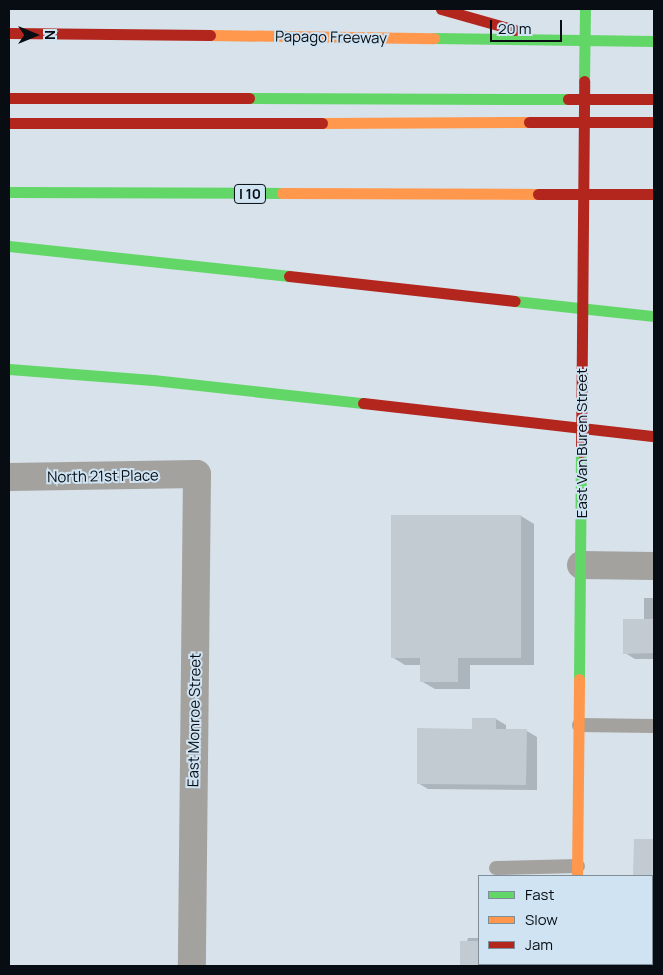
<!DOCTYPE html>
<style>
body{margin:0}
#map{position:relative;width:663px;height:975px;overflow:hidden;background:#d7e2eb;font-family:Manrope,sans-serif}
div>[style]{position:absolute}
.shadow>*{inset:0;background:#0003}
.building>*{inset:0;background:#c2cbd2}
.lane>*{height:14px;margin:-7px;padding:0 7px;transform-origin:7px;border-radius:7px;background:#a4a29e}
.street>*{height:28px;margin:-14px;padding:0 14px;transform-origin:14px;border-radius:14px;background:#a4a29e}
.fast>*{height:11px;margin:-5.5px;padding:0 5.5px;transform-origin:5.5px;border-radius:5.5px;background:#63d668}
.slow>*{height:11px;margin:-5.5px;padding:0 5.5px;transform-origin:5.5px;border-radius:5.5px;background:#ff974d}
.jam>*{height:11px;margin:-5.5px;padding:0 5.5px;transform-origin:5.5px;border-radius:5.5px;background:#b3261e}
span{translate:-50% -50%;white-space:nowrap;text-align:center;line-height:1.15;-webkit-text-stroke:4px #cfe3f3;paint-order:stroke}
.shield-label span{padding:1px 4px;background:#cfe3f3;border:1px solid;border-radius:4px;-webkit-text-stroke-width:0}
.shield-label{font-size:14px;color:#070d12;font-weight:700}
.street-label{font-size:15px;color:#070d12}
.frame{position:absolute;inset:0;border:10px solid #070d12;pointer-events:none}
.legend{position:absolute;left:478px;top:875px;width:175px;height:90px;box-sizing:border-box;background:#cfe3f3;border:1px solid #7f8d99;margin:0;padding:6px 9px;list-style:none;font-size:15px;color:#070d12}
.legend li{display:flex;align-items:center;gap:10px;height:25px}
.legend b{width:25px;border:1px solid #7f8d99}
.north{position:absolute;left:10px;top:10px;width:50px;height:50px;-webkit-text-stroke:4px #cfe3f3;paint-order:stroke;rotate:90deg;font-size:14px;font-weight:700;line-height:20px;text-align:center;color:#070d12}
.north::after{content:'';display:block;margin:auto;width:18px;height:22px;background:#070d12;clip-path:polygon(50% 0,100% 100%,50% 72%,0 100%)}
.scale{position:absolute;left:490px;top:20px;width:72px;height:22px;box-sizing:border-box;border:2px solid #070d12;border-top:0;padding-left:6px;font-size:15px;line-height:18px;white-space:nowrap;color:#070d12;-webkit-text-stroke:4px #cfe3f3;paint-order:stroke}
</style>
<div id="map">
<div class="shadow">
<div style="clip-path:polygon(521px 516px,534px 524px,534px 665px,470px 665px,470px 689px,435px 689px,421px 681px,421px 665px,405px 665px,392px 657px)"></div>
<div style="clip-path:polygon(644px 598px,654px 598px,654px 659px,635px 659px,625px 653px,644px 620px)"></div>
<div style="clip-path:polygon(496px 719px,506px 725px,506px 730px,527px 731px,537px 737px,537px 790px,428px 789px,418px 783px,474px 730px)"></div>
<div style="clip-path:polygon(635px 840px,654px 840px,654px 931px,652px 876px,635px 876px)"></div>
<div style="clip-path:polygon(468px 938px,479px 938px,479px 964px,538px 966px,461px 966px,461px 942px,467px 942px)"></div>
</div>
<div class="building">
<div style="clip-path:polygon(391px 515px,521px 515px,521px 658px,458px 658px,458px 682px,420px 682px,420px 658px,391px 658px)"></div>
<div style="clip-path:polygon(623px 619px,654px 619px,654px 653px,623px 654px)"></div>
<div style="clip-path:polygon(472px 718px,496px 718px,496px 729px,527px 729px,526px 785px,417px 784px,417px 728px,472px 729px)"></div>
<div style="clip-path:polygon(634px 839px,654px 839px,654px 876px,633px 876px)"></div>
<div style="clip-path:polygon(460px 941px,479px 941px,479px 966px,460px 966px)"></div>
</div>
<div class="lane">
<div style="left:579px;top:725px;width:75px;rotate:0.8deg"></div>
<div style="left:496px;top:868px;width:82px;rotate:-1.4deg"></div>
<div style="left:652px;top:942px;width:3px;rotate:-45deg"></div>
<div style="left:652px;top:956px;width:2px;rotate:27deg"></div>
</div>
<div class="street">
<div style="left:9px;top:477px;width:188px;rotate:-0.9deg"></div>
<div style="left:197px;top:474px;width:492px;rotate:90.6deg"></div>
<div style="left:581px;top:565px;width:73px;rotate:0.8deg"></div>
</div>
<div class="fast">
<div style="left:434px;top:38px;width:220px;rotate:0.8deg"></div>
<div style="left:584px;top:81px;width:72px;rotate:-89.2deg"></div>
<div style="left:249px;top:98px;width:319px;rotate:0.2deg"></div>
<div style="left:9px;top:192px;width:273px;rotate:0.2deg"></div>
<div style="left:9px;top:246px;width:282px;rotate:6.1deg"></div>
<div style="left:515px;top:301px;width:140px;rotate:6.2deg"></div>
<div style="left:9px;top:369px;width:144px;rotate:4.4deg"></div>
<div style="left:153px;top:380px;width:211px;rotate:6.3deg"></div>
<div style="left:579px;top:679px;width:227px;rotate:-89.5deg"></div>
</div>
<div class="slow">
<div style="left:210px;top:35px;width:224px;rotate:0.8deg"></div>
<div style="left:322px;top:123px;width:207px;rotate:-0.3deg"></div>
<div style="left:282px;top:193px;width:256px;rotate:0.2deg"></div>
<div style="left:577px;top:876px;width:197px;rotate:-89.4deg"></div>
</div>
<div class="jam">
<div style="left:441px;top:9px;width:77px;rotate:15.8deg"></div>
<div style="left:9px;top:33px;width:201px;rotate:0.6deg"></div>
<div style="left:9px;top:98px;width:240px"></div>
<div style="left:568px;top:99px;width:86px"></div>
<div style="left:529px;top:122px;width:125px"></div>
<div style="left:9px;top:123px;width:313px"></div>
<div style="left:538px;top:194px;width:116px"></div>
<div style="left:289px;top:276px;width:227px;rotate:6.3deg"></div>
<div style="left:363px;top:403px;width:293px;rotate:6.5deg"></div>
<div style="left:581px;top:452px;width:371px;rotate:-89.5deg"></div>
<div style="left:576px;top:964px;width:2px;rotate:90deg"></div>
</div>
<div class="shield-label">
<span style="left:250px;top:194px">I 10</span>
</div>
<div class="street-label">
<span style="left:331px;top:37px;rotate:1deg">Papago Freeway</span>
<span style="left:582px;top:443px;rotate:-90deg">East Van Buren Street</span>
<span style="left:103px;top:476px;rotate:-1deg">North 21st Place</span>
<span style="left:194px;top:720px;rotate:-89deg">East Monroe Street</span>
</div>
<div class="frame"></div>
<ul class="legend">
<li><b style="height:6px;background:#63d668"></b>Fast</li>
<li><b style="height:6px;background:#ff974d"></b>Slow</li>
<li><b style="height:6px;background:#b3261e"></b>Jam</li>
</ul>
<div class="north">N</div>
<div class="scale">20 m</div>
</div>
